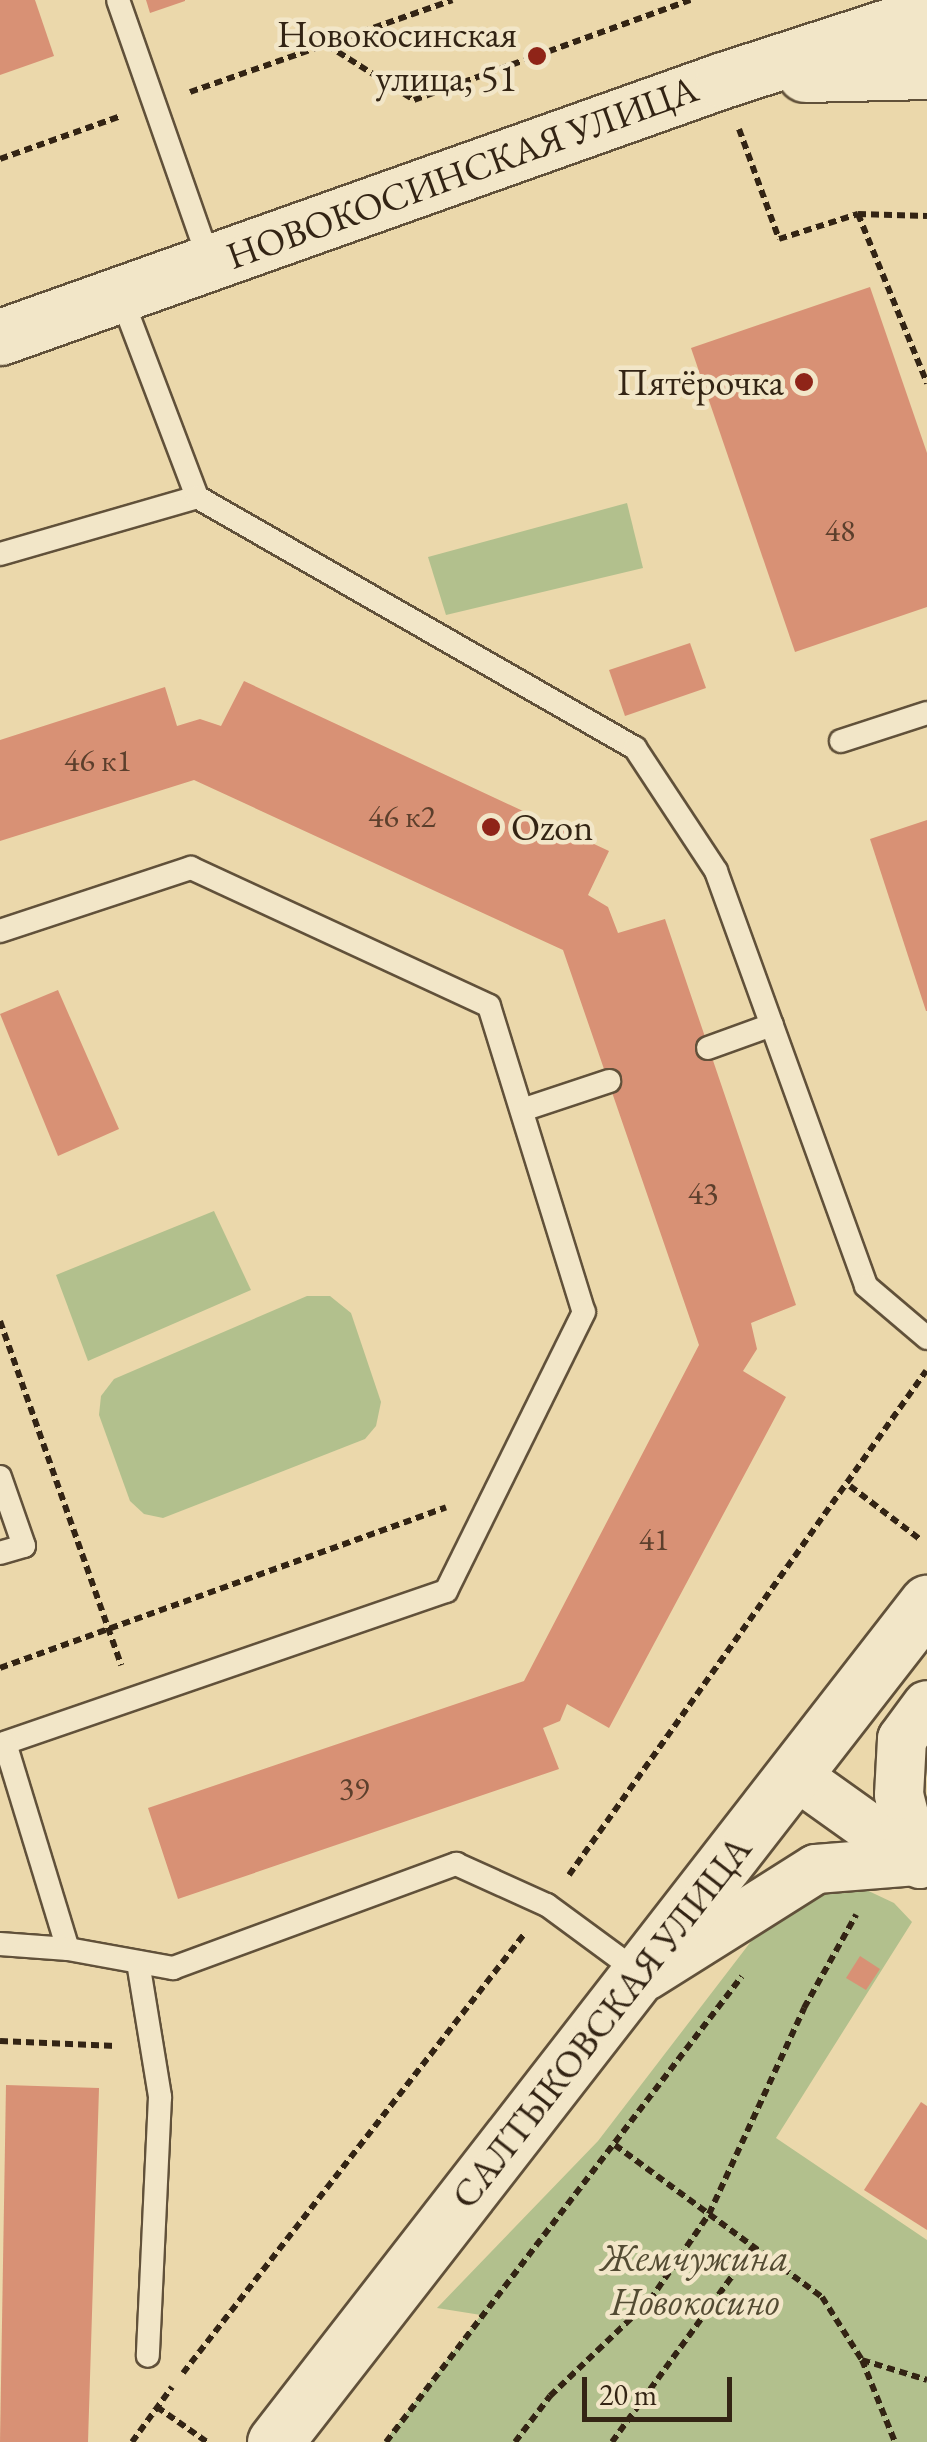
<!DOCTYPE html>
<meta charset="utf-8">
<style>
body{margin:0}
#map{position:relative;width:927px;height:2442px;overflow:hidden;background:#ebd8ab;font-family:"EB Garamond",serif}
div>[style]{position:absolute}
.green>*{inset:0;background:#b2c08d}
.building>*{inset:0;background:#d89175}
.path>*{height:6px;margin-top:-3px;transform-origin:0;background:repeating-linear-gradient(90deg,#332414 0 8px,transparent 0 13px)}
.roads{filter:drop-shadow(2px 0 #61513a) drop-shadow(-2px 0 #61513a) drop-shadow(0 2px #61513a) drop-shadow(0 -2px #61513a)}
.lane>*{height:22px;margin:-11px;padding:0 11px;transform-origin:11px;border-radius:11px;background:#f2e6c8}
.street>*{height:48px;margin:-24px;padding:0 24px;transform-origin:24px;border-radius:24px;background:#f2e6c8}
.secondary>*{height:55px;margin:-27.5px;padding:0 27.5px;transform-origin:27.5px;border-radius:27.5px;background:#f2e6c8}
.dots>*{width:28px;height:28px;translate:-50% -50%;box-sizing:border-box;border:5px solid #f2e6c8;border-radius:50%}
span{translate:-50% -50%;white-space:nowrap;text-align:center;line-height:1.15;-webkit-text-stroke:9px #f2e6c8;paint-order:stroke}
.number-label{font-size:32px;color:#5c3f2c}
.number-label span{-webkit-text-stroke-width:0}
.poi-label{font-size:38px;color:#332414}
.right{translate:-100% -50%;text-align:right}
.left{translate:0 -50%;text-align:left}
.street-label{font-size:38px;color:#332414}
.park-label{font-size:38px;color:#534b32;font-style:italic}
.scale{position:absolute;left:582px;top:2377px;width:150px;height:45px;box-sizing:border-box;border:5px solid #332414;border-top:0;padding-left:12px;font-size:30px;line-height:35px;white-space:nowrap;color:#332414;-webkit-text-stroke:8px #f2e6c8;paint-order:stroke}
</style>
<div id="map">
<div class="green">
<div style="clip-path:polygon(627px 503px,643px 568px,446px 615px,428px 557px)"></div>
<div style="clip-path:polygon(214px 1211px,251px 1290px,88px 1361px,56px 1275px)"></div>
<div style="clip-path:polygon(307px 1296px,330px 1296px,351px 1313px,381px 1402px,376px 1426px,365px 1439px,163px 1518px,144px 1514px,130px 1501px,99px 1415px,101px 1396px,114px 1379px)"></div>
<div style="clip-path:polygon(841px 1878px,894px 1903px,912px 1922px,776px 2138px,927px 2240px,927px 2442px,384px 2442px,481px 2315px,437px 2308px,598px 2141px,782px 1901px)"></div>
</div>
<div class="building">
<div style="clip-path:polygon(0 0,35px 0,54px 56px,0 75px)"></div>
<div style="clip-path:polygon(146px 0,185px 0,185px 1px,150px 13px)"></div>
<div style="clip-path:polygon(870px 287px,927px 453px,927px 607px,795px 652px,691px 348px)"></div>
<div style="clip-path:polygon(690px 643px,706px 688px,625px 716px,609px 670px)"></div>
<div style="clip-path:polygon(244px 681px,609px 851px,588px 895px,608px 907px,618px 933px,665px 919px,796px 1305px,751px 1323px,757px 1349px,743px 1371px,786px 1397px,609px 1728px,567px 1704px,560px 1721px,543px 1728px,559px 1769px,178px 1899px,148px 1808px,524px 1681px,699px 1345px,563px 950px,194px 780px,0 841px,0 740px,165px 687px,177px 726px,200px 719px,221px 726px)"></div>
<div style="clip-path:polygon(927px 820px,927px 1011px,926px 1011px,870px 839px)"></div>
<div style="clip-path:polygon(58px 990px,119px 1129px,58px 1156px,0 1014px)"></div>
<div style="clip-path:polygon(860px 1956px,880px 1969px,866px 1990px,846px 1978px)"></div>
<div style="clip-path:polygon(6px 2085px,99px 2088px,88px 2442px,0 2442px)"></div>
<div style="clip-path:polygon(921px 2102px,927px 2106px,927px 2230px,864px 2190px)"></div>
</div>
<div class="path">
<div style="left:327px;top:45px;width:103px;rotate:32.3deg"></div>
<div style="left:414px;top:100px;width:294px;rotate:-19.9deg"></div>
<div style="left:190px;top:92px;width:278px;rotate:-19.3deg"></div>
<div style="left:739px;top:129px;width:117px;rotate:70deg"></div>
<div style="left:779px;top:239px;width:83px;rotate:-17.6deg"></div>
<div style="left:858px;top:214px;width:69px;rotate:1.7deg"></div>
<div style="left:0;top:159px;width:128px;rotate:-19.6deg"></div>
<div style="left:858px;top:214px;width:183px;rotate:67.8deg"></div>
<div style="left:0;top:1321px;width:365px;rotate:70.6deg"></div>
<div style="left:850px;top:1486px;width:89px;rotate:37.3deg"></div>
<div style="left:0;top:1668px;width:474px;rotate:-19.8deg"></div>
<div style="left:569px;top:1875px;width:618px;rotate:-54.69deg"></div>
<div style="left:0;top:2041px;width:116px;rotate:2.5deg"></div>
<div style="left:615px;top:2145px;width:257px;rotate:36.3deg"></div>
<div style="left:822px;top:2297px;width:75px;rotate:57.6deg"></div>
<div style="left:862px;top:2360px;width:88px;rotate:68.1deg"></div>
<div style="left:862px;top:2360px;width:68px;rotate:17.1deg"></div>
<div style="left:183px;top:2373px;width:557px;rotate:-52.14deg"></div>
<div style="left:157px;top:2407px;width:61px;rotate:35deg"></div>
<div style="left:132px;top:2442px;width:68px;rotate:-54deg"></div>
<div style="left:386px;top:2442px;width:586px;rotate:-52.62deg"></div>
<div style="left:515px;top:2442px;width:58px;rotate:-52.7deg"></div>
<div style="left:550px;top:2396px;width:139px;rotate:-43.8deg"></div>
<div style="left:650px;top:2300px;width:104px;rotate:-55.5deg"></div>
<div style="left:709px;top:2214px;width:227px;rotate:-65.2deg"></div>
<div style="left:804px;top:2008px;width:107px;rotate:-60.8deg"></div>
<div style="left:612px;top:2442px;width:242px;rotate:-54.1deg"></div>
</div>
<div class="roads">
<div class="lane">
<div style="left:118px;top:0;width:278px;rotate:70.7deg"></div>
<div style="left:120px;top:294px;width:217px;rotate:69.2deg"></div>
<div style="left:0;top:554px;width:205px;rotate:-16.1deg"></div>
<div style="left:197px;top:497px;width:505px;rotate:29.82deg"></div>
<div style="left:635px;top:748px;width:147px;rotate:56.6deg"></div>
<div style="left:716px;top:871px;width:441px;rotate:70.1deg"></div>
<div style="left:866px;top:1286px;width:80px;rotate:40.4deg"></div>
<div style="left:841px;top:741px;width:90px;rotate:-18deg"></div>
<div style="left:0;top:931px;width:201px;rotate:-18.3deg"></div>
<div style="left:191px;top:868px;width:328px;rotate:24.8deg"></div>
<div style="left:489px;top:1006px;width:320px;rotate:72.8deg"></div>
<div style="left:584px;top:1312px;width:311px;rotate:116.3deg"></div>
<div style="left:446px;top:1591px;width:466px;rotate:161deg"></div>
<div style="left:5px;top:1743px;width:215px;rotate:73deg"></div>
<div style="left:68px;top:1949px;width:107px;rotate:10.3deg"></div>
<div style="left:173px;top:1968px;width:302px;rotate:-20.2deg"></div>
<div style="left:456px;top:1864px;width:100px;rotate:24.3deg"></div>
<div style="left:547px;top:1905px;width:117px;rotate:36.3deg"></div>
<div style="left:708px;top:1048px;width:68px;rotate:-19.8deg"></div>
<div style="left:522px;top:1110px;width:92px;rotate:-18.4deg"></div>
<div style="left:0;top:1477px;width:73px;rotate:70.8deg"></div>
<div style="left:24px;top:1546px;width:25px;rotate:164deg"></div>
<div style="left:0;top:1944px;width:68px;rotate:4.2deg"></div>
<div style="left:138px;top:1962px;width:137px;rotate:80.7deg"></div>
<div style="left:160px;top:2097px;width:259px;rotate:92.7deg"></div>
</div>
<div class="street">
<div style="left:794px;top:1774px;width:155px;rotate:35.5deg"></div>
<div style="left:916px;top:1861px;width:68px;rotate:-104.4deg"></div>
<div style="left:899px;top:1795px;width:56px;rotate:-86.9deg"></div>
<div style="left:902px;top:1739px;width:42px;rotate:-53.7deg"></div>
<div style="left:646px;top:1976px;width:201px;rotate:-32.2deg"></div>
<div style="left:816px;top:1869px;width:100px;rotate:-4.6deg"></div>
</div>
<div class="secondary">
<div style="left:805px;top:74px;width:122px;rotate:-1.4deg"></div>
<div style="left:0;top:337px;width:767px;rotate:-19.57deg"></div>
<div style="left:723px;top:80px;width:214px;rotate:-17.9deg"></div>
<div style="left:275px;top:2442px;width:1063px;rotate:-52.15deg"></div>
</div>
</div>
<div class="dots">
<div style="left:537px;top:56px;background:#8f2418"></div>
<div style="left:804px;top:382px;background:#8f2418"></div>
<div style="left:491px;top:827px;background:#8f2418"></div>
</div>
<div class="number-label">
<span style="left:840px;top:530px">48</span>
<span style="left:98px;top:760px">46 к1</span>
<span style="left:402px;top:816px">46 к2</span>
<span style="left:703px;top:1193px">43</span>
<span style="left:654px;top:1539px">41</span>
<span style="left:354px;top:1788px">39</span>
</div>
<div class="poi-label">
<span class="right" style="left:517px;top:56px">Новокосинская<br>улица, 51</span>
<span class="right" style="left:784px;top:382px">Пятёрочка</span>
<span class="left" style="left:511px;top:827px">Ozon</span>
</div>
<div class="street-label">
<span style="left:462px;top:172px;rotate:-20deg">НОВОКОСИНСКАЯ УЛИЦА</span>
<span style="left:601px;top:2022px;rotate:-52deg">САЛТЫКОВСКАЯ УЛИЦА</span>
</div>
<div class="park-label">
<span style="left:695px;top:2279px">Жемчужина<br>Новокосино</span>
</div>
<div class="scale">20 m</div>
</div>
